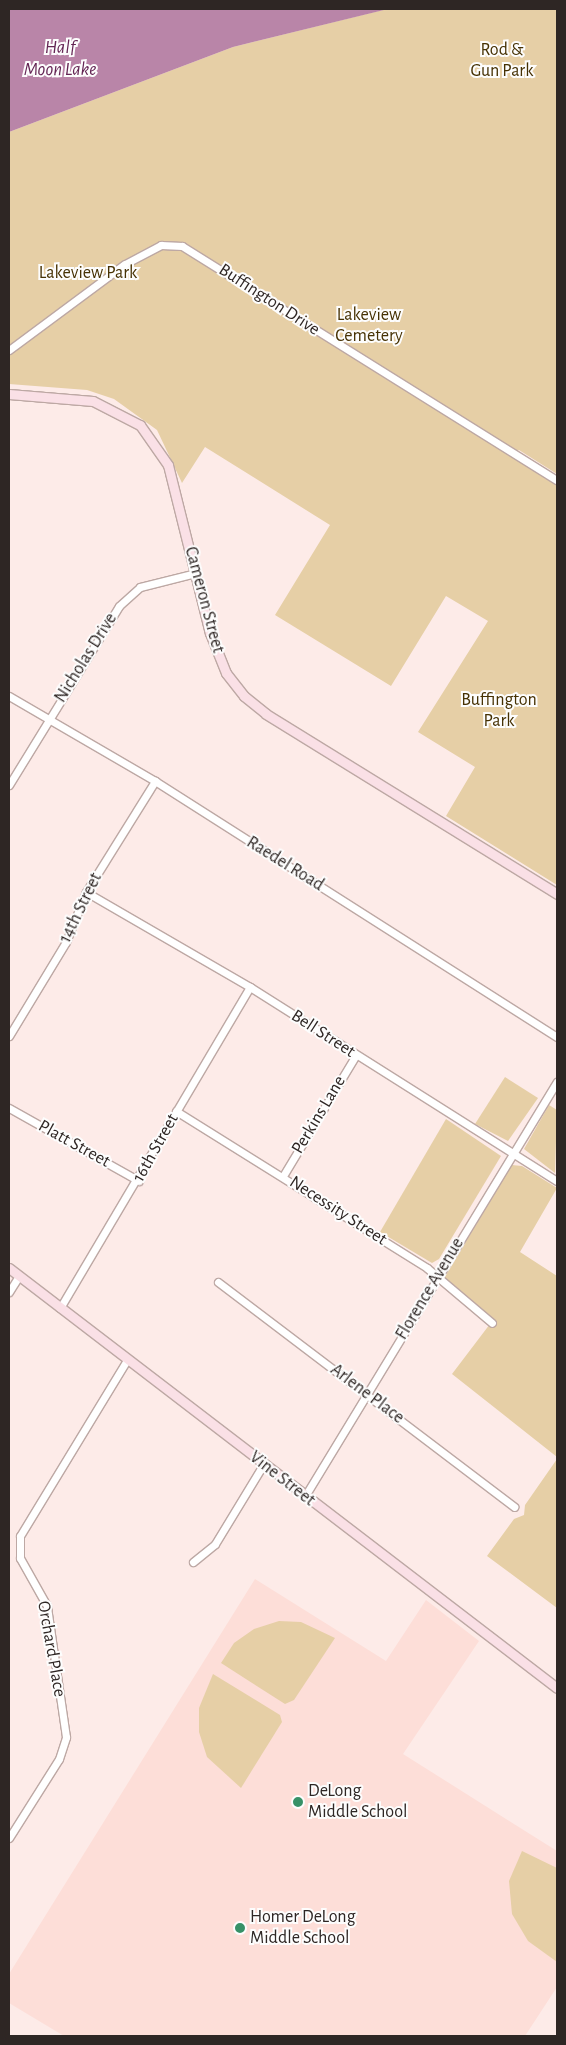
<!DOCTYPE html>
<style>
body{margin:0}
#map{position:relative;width:566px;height:2045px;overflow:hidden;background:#fdebe8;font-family:"Alegreya Sans",sans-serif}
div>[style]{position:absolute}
.built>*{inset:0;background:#fdded8}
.green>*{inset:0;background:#e6cfa6}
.water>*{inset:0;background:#b985a8}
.roads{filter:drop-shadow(1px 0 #bda8a4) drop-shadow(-1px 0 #bda8a4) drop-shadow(0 1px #bda8a4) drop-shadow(0 -1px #bda8a4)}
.street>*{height:7px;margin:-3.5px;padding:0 3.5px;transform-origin:3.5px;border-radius:3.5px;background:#fff}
.secondary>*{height:9px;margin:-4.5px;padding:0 4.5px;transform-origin:4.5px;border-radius:4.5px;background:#fae0e6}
.dots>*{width:14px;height:14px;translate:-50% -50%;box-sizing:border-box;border:2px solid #fdfdfd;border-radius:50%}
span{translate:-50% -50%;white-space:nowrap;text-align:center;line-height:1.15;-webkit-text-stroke:4px #fdfdfd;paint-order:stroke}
.park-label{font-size:18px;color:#463103}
.street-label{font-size:18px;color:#2e2624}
.poi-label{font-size:18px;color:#2e2624}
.left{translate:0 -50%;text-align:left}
.water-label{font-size:19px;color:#642554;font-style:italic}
.frame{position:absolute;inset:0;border:10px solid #2e2624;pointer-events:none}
</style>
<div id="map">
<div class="built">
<div style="clip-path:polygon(255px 1579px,386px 1661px,426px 1600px,479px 1641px,403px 1754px,557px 1851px,557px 1987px,525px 2036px,64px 2036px,9px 2003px,9px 1974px)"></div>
</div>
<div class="green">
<div style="clip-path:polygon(387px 9px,557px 9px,557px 474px,519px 450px,512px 454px,557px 482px,557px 885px,446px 816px,475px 767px,418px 732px,488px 621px,446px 596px,391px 686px,275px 615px,330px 525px,205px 447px,182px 483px,157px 430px,114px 399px,87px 390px,9px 384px,9px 132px,233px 47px)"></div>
<div style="clip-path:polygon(505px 1077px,538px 1098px,508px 1141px,475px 1124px)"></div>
<div style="clip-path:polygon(549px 1105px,557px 1110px,555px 1173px,524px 1149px)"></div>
<div style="clip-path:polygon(446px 1119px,501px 1156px,439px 1259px,432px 1263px,380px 1232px)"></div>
<div style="clip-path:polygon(512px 1165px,522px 1166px,557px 1188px,520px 1252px,557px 1276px,557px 1457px,452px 1374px,493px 1320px,444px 1278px)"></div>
<div style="clip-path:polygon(557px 1459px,557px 1608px,487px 1556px,514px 1519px,524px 1515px,525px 1505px)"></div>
<div style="clip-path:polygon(279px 1621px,301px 1622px,335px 1638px,294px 1700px,285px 1704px,221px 1663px,234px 1643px,254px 1629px)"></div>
<div style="clip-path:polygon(213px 1674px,280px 1715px,282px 1722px,241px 1788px,207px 1757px,199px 1732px,199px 1708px)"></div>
<div style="clip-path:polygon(522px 1851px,557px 1868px,557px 1962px,528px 1941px,512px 1914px,509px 1881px)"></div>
</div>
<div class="water">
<div style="clip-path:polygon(9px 9px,388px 9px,233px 47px,9px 132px)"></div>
</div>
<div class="roads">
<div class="street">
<div style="left:9px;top:350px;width:144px;rotate:-36.6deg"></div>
<div style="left:125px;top:264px;width:41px;rotate:-27.8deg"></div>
<div style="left:161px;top:245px;width:21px;rotate:3deg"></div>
<div style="left:182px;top:246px;width:442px;rotate:32deg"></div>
<div style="left:9px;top:696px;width:169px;rotate:30.2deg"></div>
<div style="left:155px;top:781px;width:477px;rotate:32.5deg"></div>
<div style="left:9px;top:785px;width:210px;rotate:-58.4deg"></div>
<div style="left:119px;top:606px;width:28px;rotate:-42deg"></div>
<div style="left:140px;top:587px;width:58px;rotate:-14deg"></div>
<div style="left:86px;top:892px;width:190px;rotate:30.1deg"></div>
<div style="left:250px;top:987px;width:363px;rotate:32.3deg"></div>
<div style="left:9px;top:1036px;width:110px;rotate:-58.8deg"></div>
<div style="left:66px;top:942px;width:54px;rotate:-68.2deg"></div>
<div style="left:86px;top:892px;width:131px;rotate:-58.1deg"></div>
<div style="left:9px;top:1108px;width:149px;rotate:29.3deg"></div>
<div style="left:176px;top:1111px;width:296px;rotate:32deg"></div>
<div style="left:427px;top:1268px;width:85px;rotate:40.2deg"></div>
<div style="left:283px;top:1176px;width:141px;rotate:-58.9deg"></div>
<div style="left:218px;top:1282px;width:372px;rotate:37.2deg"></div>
<div style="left:9px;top:1292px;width:19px;rotate:-58deg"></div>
<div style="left:60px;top:1308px;width:373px;rotate:-59.4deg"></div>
<div style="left:305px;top:1496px;width:485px;rotate:-58.7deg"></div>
<div style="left:193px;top:1562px;width:28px;rotate:-39deg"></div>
<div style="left:215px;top:1544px;width:92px;rotate:-58.7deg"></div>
<div style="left:9px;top:1838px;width:93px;rotate:-57.7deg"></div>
<div style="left:59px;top:1759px;width:23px;rotate:-72deg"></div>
<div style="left:66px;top:1737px;width:132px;rotate:-98.3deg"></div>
<div style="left:47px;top:1606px;width:55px;rotate:-119.4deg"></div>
<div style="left:20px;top:1558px;width:22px;rotate:-90deg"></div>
<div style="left:20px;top:1536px;width:206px;rotate:-58.7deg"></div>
</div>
<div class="secondary">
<div style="left:9px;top:394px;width:84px;rotate:4.8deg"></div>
<div style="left:93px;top:401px;width:53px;rotate:27.1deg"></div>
<div style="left:140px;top:425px;width:49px;rotate:55deg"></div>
<div style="left:168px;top:465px;width:173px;rotate:76deg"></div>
<div style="left:210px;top:633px;width:43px;rotate:68.2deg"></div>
<div style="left:226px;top:673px;width:29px;rotate:52deg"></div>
<div style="left:244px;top:696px;width:28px;rotate:39deg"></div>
<div style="left:266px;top:714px;width:342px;rotate:31.7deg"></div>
<div style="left:9px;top:1268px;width:690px;rotate:37.47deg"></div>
</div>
</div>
<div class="dots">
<div style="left:298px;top:1802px;background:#379167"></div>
<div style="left:240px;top:1928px;background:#379167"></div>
</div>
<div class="park-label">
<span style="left:502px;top:61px">Rod &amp;<br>Gun Park</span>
<span style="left:88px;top:273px">Lakeview Park</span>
<span style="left:369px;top:326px">Lakeview<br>Cemetery</span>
<span style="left:499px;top:711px">Buffington<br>Park</span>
</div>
<div class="street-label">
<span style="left:269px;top:300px;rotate:33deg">Buffington Drive</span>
<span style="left:204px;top:600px;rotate:75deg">Cameron Street</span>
<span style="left:86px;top:658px;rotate:-58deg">Nicholas Drive</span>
<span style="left:285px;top:864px;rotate:32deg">Raedel Road</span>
<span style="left:81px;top:908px;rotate:-64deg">14th Street</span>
<span style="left:323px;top:1034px;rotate:33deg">Bell Street</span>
<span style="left:319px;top:1115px;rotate:-59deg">Perkins Lane</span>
<span style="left:74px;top:1144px;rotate:29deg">Platt Street</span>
<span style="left:156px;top:1148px;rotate:-61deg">16th Street</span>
<span style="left:338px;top:1211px;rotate:33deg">Necessity Street</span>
<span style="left:430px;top:1289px;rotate:-59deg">Florence Avenue</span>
<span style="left:367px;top:1394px;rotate:37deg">Arlene Place</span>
<span style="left:282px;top:1479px;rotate:38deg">Vine Street</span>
<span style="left:51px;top:1649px;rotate:80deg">Orchard Place</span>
</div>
<div class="poi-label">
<span class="left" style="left:308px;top:1802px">DeLong<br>Middle School</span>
<span class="left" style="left:250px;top:1928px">Homer DeLong<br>Middle School</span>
</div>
<div class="water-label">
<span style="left:60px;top:59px">Half<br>Moon Lake</span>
</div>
<div class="frame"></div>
</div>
